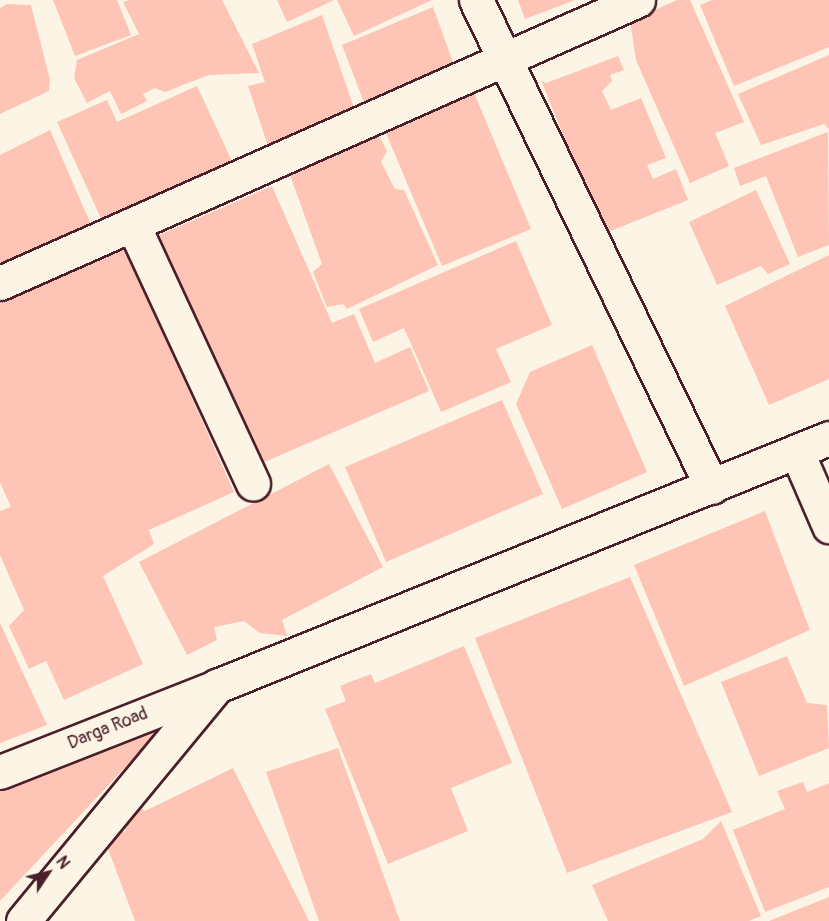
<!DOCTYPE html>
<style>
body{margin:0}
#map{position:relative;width:829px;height:921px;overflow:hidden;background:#fcf5e5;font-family:Pangolin,sans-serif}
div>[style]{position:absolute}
.building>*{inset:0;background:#fec4b5}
.roads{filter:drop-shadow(2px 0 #4a1f2b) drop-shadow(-2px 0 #4a1f2b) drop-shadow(0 2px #4a1f2b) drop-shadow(0 -2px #4a1f2b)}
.minor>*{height:33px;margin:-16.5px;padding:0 16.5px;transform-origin:16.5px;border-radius:16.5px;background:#fcf5e5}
.tertiary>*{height:33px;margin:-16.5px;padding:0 16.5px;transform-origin:16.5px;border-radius:16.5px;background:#fcf5e5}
span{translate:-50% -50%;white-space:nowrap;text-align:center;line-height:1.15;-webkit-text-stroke:4.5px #fcf5e5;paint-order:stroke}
.street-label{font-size:18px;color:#4a1f2b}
.north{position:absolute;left:18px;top:843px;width:60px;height:60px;-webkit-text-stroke:4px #fcf5e5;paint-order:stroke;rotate:55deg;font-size:16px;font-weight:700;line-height:24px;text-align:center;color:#4a1f2b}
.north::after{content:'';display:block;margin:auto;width:21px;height:27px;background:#4a1f2b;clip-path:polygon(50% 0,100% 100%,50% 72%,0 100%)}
</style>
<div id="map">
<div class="building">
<div style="clip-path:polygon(53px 0,117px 0,131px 35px,75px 56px)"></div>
<div style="clip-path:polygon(129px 0,222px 0,259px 73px,209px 75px,165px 92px,155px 88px,143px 94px,147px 101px,121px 114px,110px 91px,87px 103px,74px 78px,77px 60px,139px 34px,123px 2px)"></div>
<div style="clip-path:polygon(277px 0,334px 0,287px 22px)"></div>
<div style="clip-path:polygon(337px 0,432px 0,354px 36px)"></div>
<div style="clip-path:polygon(518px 0,575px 0,525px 19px)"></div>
<div style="clip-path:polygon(677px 0,690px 0,744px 122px,715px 133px,729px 166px,690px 183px,636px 60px,630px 21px)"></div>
<div style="clip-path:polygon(712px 0,829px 0,829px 47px,734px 86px,700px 5px)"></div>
<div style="clip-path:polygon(7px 4px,31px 5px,50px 80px,49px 91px,0 114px,0 8px)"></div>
<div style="clip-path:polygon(433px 7px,458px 76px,368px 113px,342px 45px)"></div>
<div style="clip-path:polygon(322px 15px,355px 111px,268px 146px,248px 86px,265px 82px,252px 44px)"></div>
<div style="clip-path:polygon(829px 55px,829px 129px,824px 124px,761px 145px,738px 94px)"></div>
<div style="clip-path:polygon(618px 56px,624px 70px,610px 75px,612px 81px,602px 91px,611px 110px,641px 98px,666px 158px,647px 165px,653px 179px,676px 169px,688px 200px,603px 234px,541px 80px,546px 83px)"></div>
<div style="clip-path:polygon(197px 86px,232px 161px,104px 225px,57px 122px,107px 100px,117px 122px)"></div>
<div style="clip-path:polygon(472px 88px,531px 229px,442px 266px,383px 126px)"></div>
<div style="clip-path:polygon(50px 130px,92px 227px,0 267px,0 155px)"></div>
<div style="clip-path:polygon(828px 132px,829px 245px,798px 257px,766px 176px,740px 186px,734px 168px)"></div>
<div style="clip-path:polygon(379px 136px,387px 151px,381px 162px,395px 189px,404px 190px,438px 265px,347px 309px,343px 304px,327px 307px,313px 272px,322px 264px,290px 175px)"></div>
<div style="clip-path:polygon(272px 186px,332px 323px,354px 314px,375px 363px,410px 347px,429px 391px,253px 467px,157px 236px)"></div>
<div style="clip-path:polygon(756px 190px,790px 264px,768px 274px,761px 266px,717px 285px,689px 222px)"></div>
<div style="clip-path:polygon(516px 241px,552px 325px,496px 349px,511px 382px,441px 412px,404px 328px,373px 342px,359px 309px)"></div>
<div style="clip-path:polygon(122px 242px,234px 492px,149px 530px,154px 544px,103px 576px,143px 664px,64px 700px,46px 661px,29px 669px,9px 626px,24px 610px,0 555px,0 511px,11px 507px,0 482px,0 304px,20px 288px)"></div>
<div style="clip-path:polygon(829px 255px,829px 379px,769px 405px,725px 306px)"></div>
<div style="clip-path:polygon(592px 345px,647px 472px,562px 509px,516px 404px,530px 372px)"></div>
<div style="clip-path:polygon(502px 400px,543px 494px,386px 562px,345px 467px)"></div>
<div style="clip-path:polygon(329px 464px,383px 567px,282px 620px,287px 636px,260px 633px,244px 621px,214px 627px,217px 640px,187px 655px,139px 562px)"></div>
<div style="clip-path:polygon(765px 511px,810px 630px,684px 686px,634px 565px)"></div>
<div style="clip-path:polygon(630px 577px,732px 812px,567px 873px,475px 638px)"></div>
<div style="clip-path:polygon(0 623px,47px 725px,0 743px)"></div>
<div style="clip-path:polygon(464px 646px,512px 763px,451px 788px,468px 831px,388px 864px,325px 709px,346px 701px,340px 686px,371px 674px,375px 683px)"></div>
<div style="clip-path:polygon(787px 656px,807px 703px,827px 705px,829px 748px,759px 776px,721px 682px)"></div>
<div style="clip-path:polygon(150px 723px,159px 731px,0 901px,0 782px)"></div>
<div style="clip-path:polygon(338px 748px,400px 921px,319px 921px,266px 772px)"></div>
<div style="clip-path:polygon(233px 768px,309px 921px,135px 921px,104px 838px,126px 831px,120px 814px,135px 803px,145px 811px)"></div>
<div style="clip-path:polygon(803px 782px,807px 792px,829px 783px,829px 887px,765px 912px,733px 830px,785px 809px,777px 791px)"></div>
<div style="clip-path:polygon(721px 821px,761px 916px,749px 921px,608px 921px,592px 885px,703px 839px)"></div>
<div style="clip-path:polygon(829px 897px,829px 921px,769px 921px)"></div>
</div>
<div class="roads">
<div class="minor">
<div style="left:476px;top:0;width:541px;rotate:64.15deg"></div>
<div style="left:133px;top:225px;width:285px;rotate:65.1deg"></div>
<div style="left:0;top:283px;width:698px;rotate:-23.92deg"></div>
<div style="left:797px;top:452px;width:81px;rotate:66.6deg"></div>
</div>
<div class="tertiary">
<div style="left:0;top:772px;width:229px;rotate:-21.5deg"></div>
<div style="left:23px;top:921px;width:305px;rotate:-50.5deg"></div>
<div style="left:217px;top:686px;width:660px;rotate:-22.06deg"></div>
</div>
</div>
<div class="street-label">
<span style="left:108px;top:729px;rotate:-22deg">Darga Road</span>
</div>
<div class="north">N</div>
</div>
